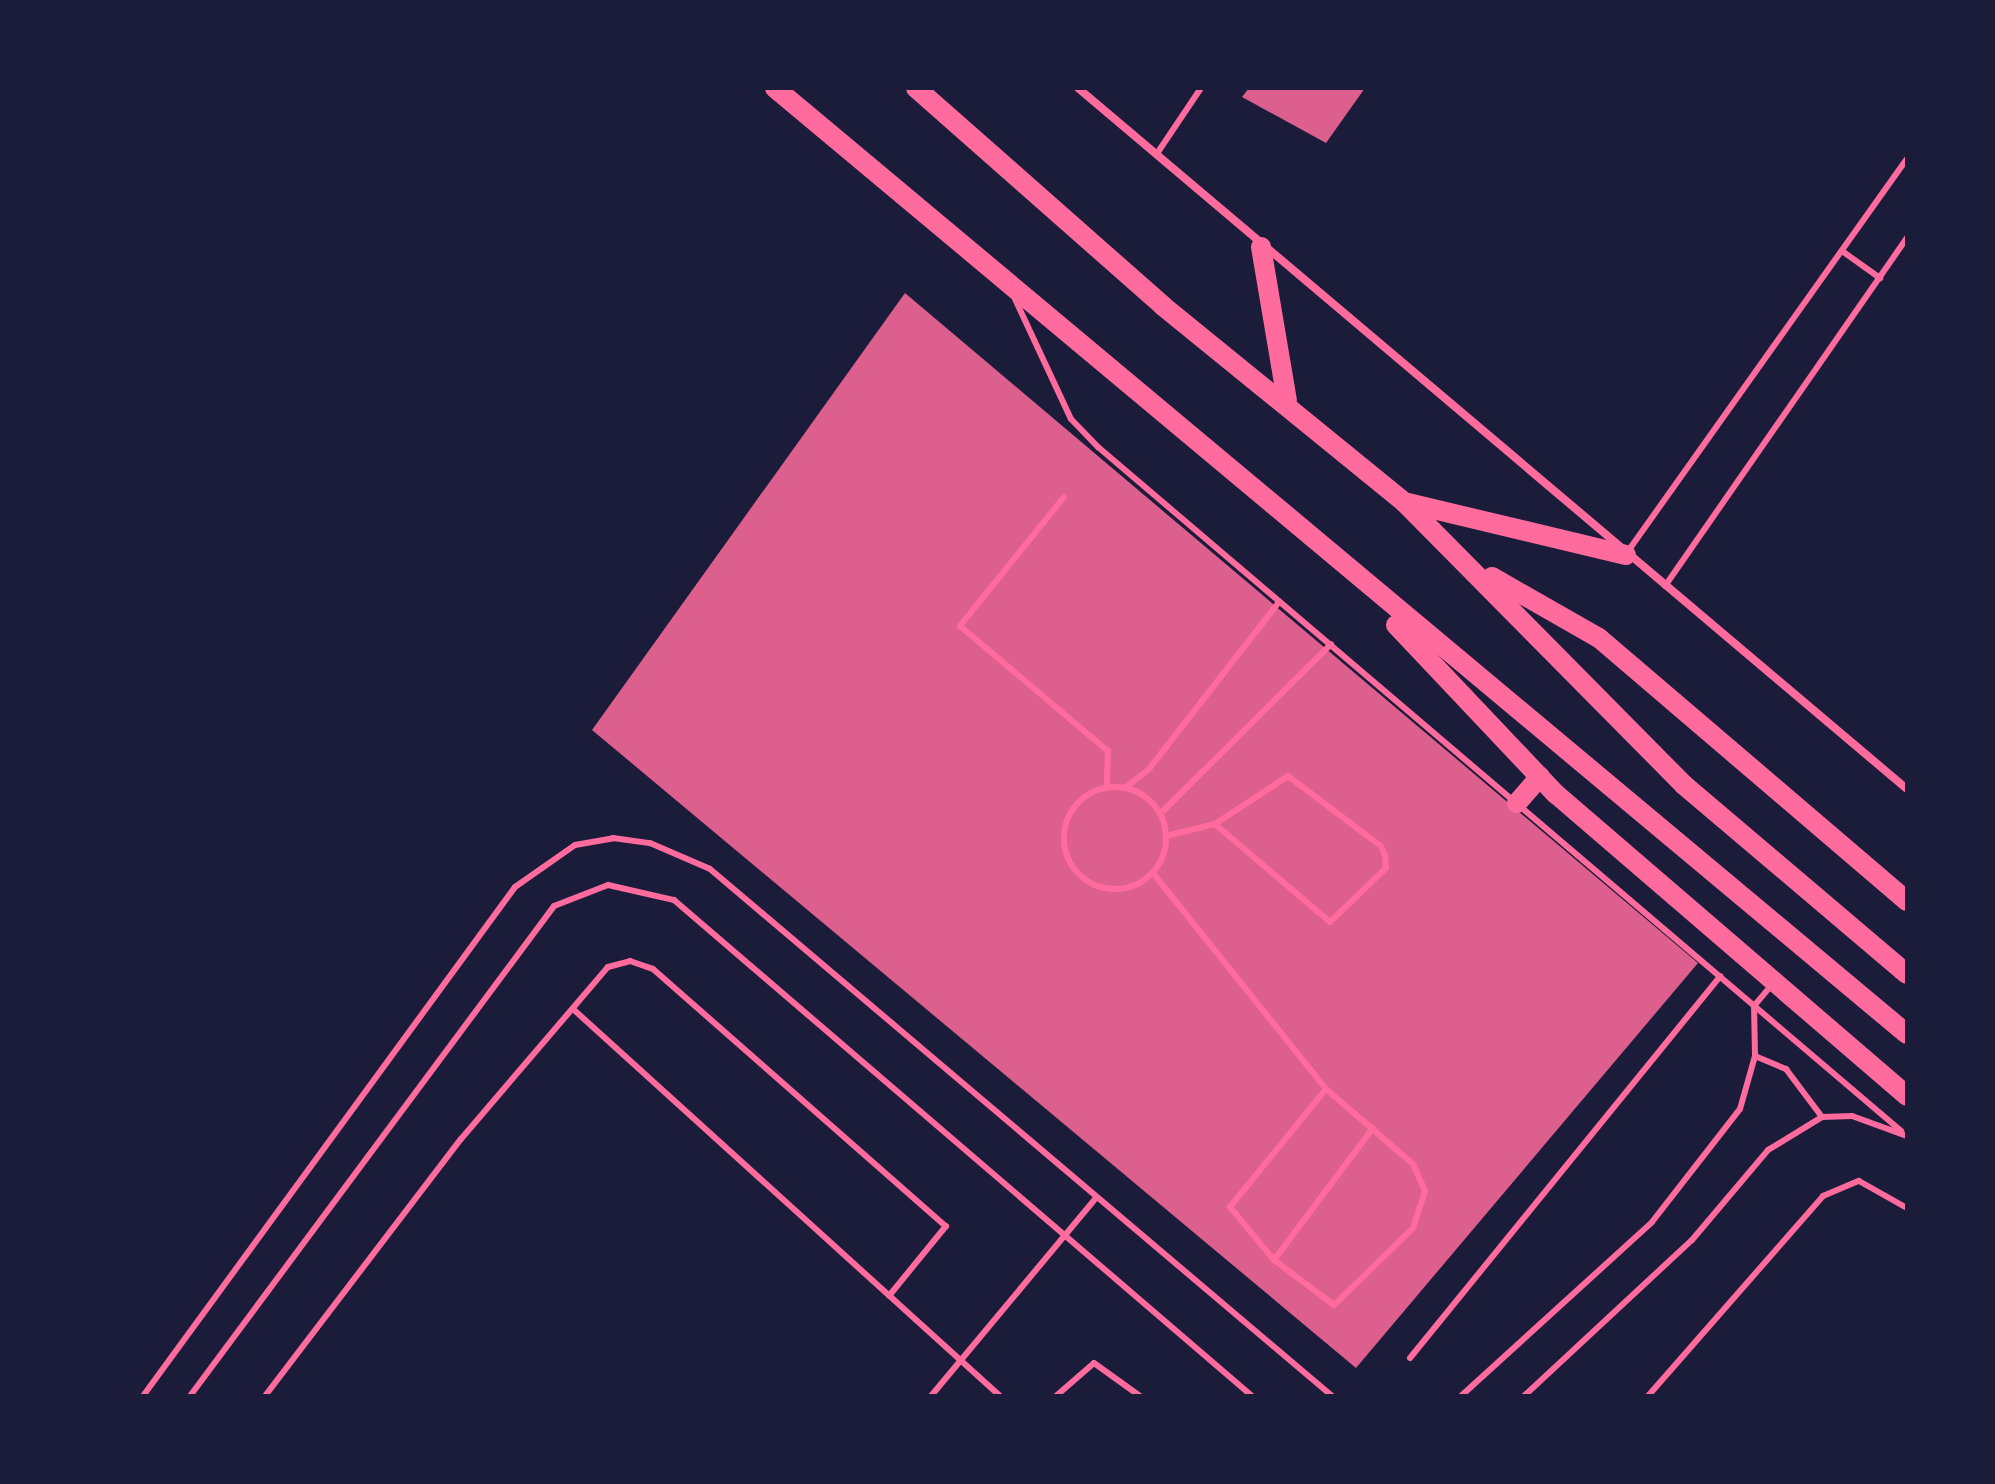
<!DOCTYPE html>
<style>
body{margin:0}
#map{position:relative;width:1995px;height:1484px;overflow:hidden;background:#1b1b3a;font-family:"Source Sans 3",sans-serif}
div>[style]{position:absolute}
.building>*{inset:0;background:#dd5f8e}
.service>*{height:6px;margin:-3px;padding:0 3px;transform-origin:3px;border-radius:3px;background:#ff6b9d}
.service>.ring{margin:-3px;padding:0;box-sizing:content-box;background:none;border:6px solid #ff6b9d;border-radius:50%}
.minor>*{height:8px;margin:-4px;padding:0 4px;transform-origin:4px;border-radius:4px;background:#ff6b9d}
.primary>*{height:20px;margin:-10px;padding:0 10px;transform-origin:10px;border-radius:10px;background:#ff6b9d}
span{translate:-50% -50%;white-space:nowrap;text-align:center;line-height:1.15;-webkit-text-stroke:6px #1b1b3a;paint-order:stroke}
.frame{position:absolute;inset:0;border:90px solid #1b1b3a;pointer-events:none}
</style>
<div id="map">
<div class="building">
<div style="clip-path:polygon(1249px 88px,1365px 88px,1326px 143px,1242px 97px)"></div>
<div style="clip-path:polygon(905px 293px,1698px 963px,1356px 1368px,592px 730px)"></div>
</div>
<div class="service">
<div style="left:1156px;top:155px;width:81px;rotate:-56.1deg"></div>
<div style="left:1842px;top:251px;width:47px;rotate:35.4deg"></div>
<div style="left:1015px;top:299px;width:132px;rotate:65deg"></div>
<div style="left:1071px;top:419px;width:39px;rotate:46deg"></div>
<div style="left:1098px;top:447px;width:1055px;rotate:40.42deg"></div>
<div style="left:1064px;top:497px;width:166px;rotate:128.9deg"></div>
<div style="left:960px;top:626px;width:194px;rotate:40.2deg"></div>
<div style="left:1108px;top:751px;width:36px;rotate:92deg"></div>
<div style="left:1626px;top:554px;width:485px;rotate:-54.6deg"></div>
<div style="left:1665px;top:586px;width:424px;rotate:-55.2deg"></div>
<div style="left:1288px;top:776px;width:116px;rotate:37deg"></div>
<div style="left:1381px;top:846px;width:11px;rotate:68deg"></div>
<div style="left:1385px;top:856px;width:12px;rotate:85deg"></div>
<div style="left:1386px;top:868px;width:78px;rotate:136deg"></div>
<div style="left:1330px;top:922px;width:151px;rotate:-139.6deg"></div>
<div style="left:1215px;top:824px;width:87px;rotate:-33.3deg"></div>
<div class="ring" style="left:1064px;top:787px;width:96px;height:96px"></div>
<div style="left:1125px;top:788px;width:31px;rotate:-38deg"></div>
<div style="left:1149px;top:769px;width:212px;rotate:-52.1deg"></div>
<div style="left:1160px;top:814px;width:241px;rotate:-44.8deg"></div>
<div style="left:1166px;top:836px;width:50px;rotate:-13.8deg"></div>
<div style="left:1153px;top:873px;width:277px;rotate:51.3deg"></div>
<div style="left:1326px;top:1089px;width:115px;rotate:40.8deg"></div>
<div style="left:1413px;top:1164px;width:30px;rotate:66deg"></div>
<div style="left:1425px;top:1191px;width:39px;rotate:108deg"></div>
<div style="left:1413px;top:1228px;width:110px;rotate:135.7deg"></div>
<div style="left:1334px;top:1305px;width:75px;rotate:-143.1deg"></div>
<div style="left:1274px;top:1260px;width:69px;rotate:-129.7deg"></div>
<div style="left:1230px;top:1207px;width:152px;rotate:-50.9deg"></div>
<div style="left:573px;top:1009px;width:576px;rotate:42.19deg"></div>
<div style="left:1755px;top:1056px;width:34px;rotate:23deg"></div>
<div style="left:1786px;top:1069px;width:60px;rotate:53.1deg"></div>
<div style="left:1274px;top:1260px;width:165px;rotate:-53.1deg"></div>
<div style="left:1410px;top:1358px;width:492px;rotate:-50.9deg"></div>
<div style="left:143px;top:1396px;width:630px;rotate:-53.84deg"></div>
<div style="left:515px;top:887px;width:73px;rotate:-35deg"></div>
<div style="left:575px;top:845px;width:39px;rotate:-10deg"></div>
<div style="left:613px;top:838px;width:37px;rotate:8deg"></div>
<div style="left:650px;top:843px;width:65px;rotate:23.4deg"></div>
<div style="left:710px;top:869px;width:815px;rotate:40.27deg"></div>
<div style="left:190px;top:1396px;width:610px;rotate:-53.39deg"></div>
<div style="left:554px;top:906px;width:58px;rotate:-21.3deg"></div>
<div style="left:608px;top:885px;width:68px;rotate:12.8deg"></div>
<div style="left:674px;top:900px;width:762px;rotate:40.63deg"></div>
<div style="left:265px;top:1396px;width:323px;rotate:-52.7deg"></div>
<div style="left:461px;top:1139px;width:226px;rotate:-49.5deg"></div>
<div style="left:608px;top:967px;width:23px;rotate:-15deg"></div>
<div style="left:630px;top:961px;width:24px;rotate:19deg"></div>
<div style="left:653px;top:969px;width:390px;rotate:41.3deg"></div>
<div style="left:946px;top:1226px;width:90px;rotate:129.2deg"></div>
<div style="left:931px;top:1396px;width:258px;rotate:-50.2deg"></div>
<div style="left:1056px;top:1396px;width:50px;rotate:-41deg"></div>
<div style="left:1094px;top:1363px;width:57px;rotate:35.7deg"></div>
<div style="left:1461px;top:1396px;width:258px;rotate:-42.3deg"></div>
<div style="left:1652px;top:1222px;width:143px;rotate:-52.1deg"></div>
<div style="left:1740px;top:1109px;width:55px;rotate:-74.2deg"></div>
<div style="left:1755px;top:1056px;width:50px;rotate:-91.1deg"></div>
<div style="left:1754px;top:1006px;width:26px;rotate:-50deg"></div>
<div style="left:1524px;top:1396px;width:229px;rotate:-42.9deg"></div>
<div style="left:1692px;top:1240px;width:118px;rotate:-49.8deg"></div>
<div style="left:1768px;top:1150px;width:63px;rotate:-31.4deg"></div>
<div style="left:1822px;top:1117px;width:30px;rotate:-2deg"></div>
<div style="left:1852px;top:1116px;width:59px;rotate:20deg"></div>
<div style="left:1648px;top:1396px;width:266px;rotate:-48.8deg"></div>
<div style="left:1823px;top:1196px;width:39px;rotate:-23deg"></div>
<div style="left:1859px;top:1181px;width:55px;rotate:29.4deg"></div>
</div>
<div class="minor">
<div style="left:1078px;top:88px;width:1086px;rotate:40.22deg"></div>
</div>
<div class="primary">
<div style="left:775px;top:88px;width:1475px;rotate:39.89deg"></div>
<div style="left:916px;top:88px;width:329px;rotate:41.4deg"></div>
<div style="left:1163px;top:306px;width:311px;rotate:39.1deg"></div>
<div style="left:1404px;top:502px;width:398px;rotate:45.3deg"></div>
<div style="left:1684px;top:785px;width:292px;rotate:40.3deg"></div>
<div style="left:1261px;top:247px;width:155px;rotate:80.4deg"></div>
<div style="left:1408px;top:503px;width:224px;rotate:13.4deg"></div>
<div style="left:1492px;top:577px;width:123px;rotate:29.7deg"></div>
<div style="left:1599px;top:638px;width:405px;rotate:40.5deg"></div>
<div style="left:1396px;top:625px;width:233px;rotate:46.6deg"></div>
<div style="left:1556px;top:794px;width:463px;rotate:40.7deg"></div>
<div style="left:1517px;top:803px;width:35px;rotate:-49deg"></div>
</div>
<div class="frame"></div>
</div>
